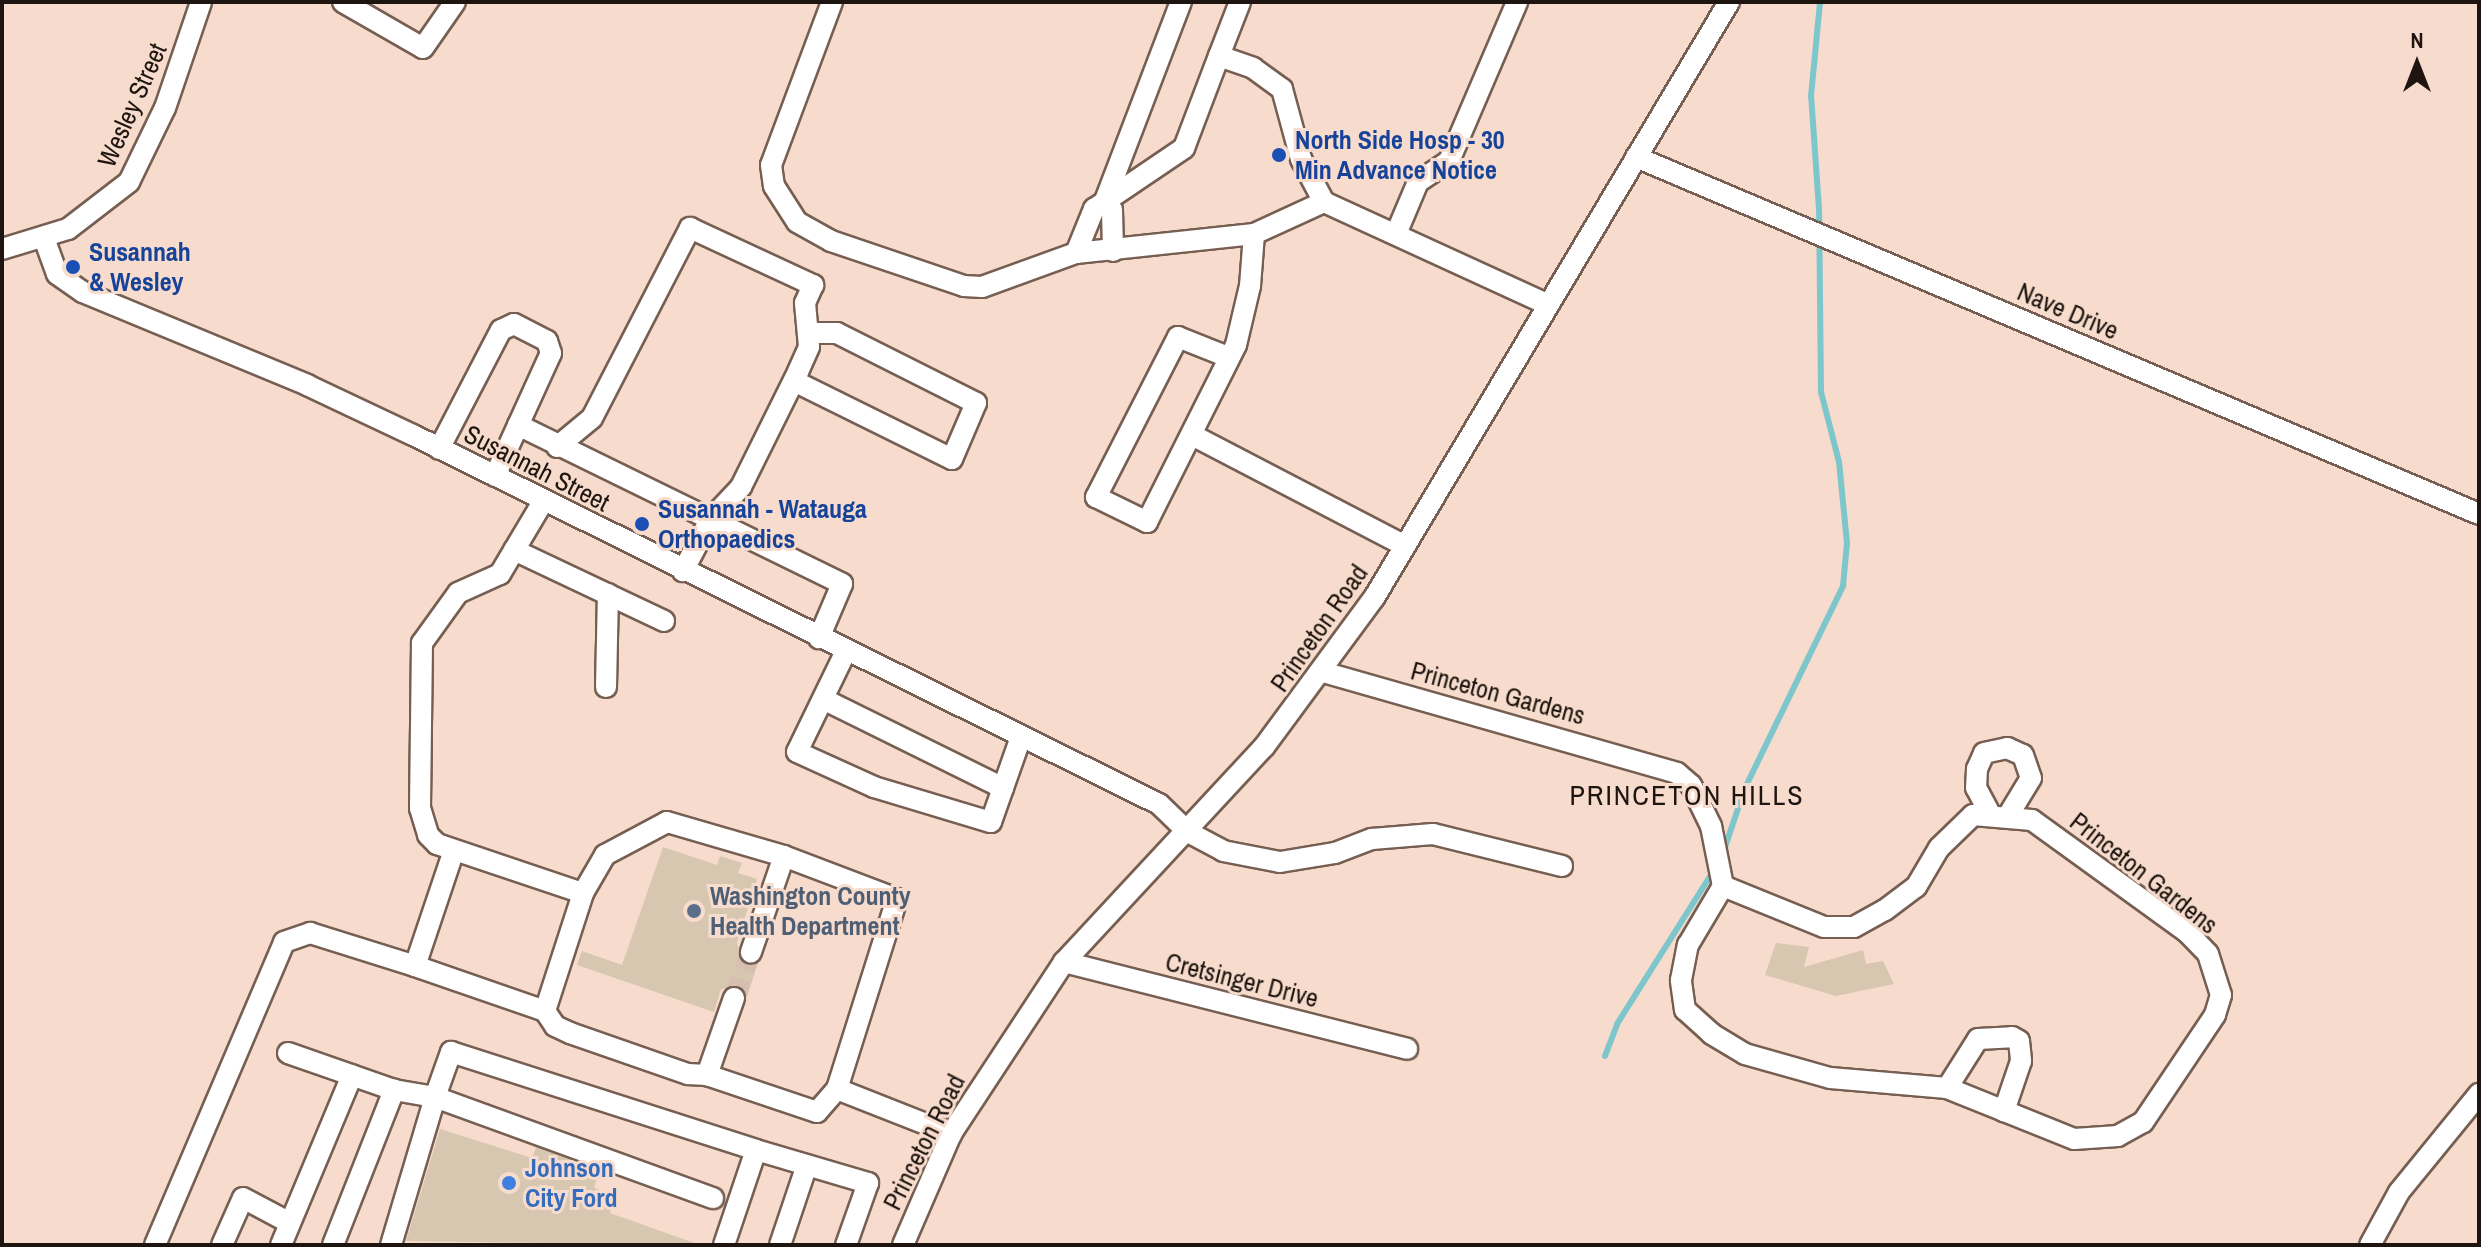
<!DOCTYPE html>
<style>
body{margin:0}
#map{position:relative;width:2481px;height:1247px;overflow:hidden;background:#f7dccd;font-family:"Archivo Narrow",sans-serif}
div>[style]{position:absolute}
.stream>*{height:6px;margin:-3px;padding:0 3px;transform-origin:3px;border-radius:3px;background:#7dc6cb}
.building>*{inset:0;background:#d7c6b0}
.minor-tunnel>*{height:20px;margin-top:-10px;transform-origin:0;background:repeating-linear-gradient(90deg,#d6beb1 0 20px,transparent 0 30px)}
.roads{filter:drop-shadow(2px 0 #765f52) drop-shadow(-2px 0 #765f52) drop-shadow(0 2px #765f52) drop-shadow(0 -2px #765f52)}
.minor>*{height:20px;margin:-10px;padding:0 10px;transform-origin:10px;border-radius:10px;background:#fff}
.dots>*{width:22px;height:22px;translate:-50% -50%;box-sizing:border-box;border:4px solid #f7dccd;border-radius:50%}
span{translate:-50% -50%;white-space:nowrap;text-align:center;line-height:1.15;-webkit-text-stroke:6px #f7dccd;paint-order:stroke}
.street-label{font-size:26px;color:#1e1510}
.transit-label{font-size:26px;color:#164399;font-weight:700}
.left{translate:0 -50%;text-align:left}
.service-label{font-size:26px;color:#4e5e75;font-weight:700}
.shop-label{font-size:26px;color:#366cbe;font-weight:700}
.neighbourhood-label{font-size:28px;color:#1e1510;letter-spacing:2px}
.frame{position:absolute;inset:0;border:4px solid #1e1510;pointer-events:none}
.north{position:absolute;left:2377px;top:24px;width:80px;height:80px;-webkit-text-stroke:6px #f7dccd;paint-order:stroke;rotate:0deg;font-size:22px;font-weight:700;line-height:32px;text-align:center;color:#1e1510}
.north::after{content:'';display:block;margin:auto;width:28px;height:36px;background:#1e1510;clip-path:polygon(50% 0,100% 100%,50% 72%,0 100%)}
</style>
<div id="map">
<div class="stream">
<div style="left:1723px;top:853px;width:69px;rotate:-71.3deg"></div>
<div style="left:1745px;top:788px;width:225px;rotate:-64.1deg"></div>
<div style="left:1843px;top:586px;width:43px;rotate:-84.7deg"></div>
<div style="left:1847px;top:543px;width:81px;rotate:-95.6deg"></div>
<div style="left:1839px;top:462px;width:72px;rotate:-104.4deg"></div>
<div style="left:1821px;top:392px;width:183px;rotate:-90.6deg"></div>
<div style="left:1819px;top:209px;width:113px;rotate:-94deg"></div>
<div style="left:1811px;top:96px;width:94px;rotate:-84.5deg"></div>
<div style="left:1605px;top:1056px;width:34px;rotate:-69deg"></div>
<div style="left:1617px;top:1024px;width:182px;rotate:-57.8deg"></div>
</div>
<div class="building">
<div style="clip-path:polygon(663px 847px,717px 865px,720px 856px,742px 863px,738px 873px,757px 879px,737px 943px,742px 961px,758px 963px,747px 997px,738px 986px,721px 989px,714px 1012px,577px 965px,582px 951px,622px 965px)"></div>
<div style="clip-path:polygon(1776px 943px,1809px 947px,1804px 967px,1863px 950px,1866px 964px,1883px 961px,1894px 984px,1836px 996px,1765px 975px)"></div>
<div style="clip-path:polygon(440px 1129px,532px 1158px,536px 1147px,576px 1162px,573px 1171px,597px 1178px,594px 1188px,616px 1195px,610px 1213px,700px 1245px,406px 1241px)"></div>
</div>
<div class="minor-tunnel">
<div style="left:734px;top:998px;width:49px;rotate:-69.7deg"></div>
</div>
<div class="roads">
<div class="minor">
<div style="left:343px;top:2px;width:92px;rotate:29.9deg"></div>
<div style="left:423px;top:48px;width:56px;rotate:-55.2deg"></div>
<div style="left:832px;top:2px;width:174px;rotate:110.5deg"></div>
<div style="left:771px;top:165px;width:21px;rotate:82deg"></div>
<div style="left:774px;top:186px;width:43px;rotate:57.4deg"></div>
<div style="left:797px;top:222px;width:39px;rotate:29deg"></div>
<div style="left:831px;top:241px;width:140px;rotate:18.7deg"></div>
<div style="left:964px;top:286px;width:18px;rotate:3deg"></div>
<div style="left:982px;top:287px;width:100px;rotate:-19.9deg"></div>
<div style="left:1076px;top:253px;width:179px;rotate:-6.1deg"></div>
<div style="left:1254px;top:234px;width:77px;rotate:-24.6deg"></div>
<div style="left:1240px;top:2px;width:58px;rotate:111.3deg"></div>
<div style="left:1219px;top:56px;width:36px;rotate:19deg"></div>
<div style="left:1253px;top:68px;width:36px;rotate:36deg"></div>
<div style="left:1282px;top:89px;width:73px;rotate:74.8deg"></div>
<div style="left:1301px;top:159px;width:49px;rotate:61.9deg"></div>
<div style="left:1324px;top:202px;width:247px;rotate:24.6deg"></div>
<div style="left:1636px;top:157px;width:915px;rotate:22.95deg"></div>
<div style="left:1396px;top:234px;width:56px;rotate:-67.1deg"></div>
<div style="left:1418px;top:182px;width:37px;rotate:-34deg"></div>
<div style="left:1449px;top:161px;width:173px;rotate:-66.8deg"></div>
<div style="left:44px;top:238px;width:38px;rotate:70deg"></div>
<div style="left:57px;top:274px;width:32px;rotate:35deg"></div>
<div style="left:83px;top:292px;width:243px;rotate:22.5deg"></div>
<div style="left:307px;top:385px;width:117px;rotate:25.3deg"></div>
<div style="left:413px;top:435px;width:832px;rotate:26.32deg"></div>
<div style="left:1159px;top:804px;width:40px;rotate:44deg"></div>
<div style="left:1188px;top:832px;width:40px;rotate:28deg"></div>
<div style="left:1223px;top:851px;width:58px;rotate:10.9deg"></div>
<div style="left:1280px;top:862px;width:56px;rotate:-9.3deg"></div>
<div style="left:1335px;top:853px;width:40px;rotate:-21deg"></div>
<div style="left:1372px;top:839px;width:61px;rotate:-4.7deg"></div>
<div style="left:1433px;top:834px;width:133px;rotate:13.9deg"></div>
<div style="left:2px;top:249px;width:69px;rotate:-16.9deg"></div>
<div style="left:68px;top:229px;width:77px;rotate:-37.6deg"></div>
<div style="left:129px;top:182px;width:82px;rotate:-64.1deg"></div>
<div style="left:165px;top:108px;width:112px;rotate:-71.2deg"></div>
<div style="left:1113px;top:251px;width:41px;rotate:-91.4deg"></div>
<div style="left:1112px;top:210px;width:13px;rotate:-117deg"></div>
<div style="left:1106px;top:198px;width:210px;rotate:-69.1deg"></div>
<div style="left:1076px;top:253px;width:48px;rotate:-67.8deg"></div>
<div style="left:1094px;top:209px;width:109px;rotate:-34.1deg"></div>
<div style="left:1184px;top:148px;width:98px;rotate:-69.2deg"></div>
<div style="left:1228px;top:357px;width:54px;rotate:-158.2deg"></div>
<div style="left:1178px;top:337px;width:180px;rotate:117.1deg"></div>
<div style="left:1096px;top:497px;width:57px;rotate:26.1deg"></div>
<div style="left:1147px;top:522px;width:198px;rotate:-63.3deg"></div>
<div style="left:1236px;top:345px;width:61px;rotate:-76.7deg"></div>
<div style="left:1250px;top:286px;width:52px;rotate:-85.6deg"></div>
<div style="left:794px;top:381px;width:176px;rotate:26.3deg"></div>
<div style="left:952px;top:459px;width:61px;rotate:-66.8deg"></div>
<div style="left:976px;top:403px;width:156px;rotate:-153.3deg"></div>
<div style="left:837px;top:333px;width:29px;rotate:180deg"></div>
<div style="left:518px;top:425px;width:361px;rotate:26.1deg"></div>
<div style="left:842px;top:584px;width:59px;rotate:113.1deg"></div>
<div style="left:1192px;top:435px;width:240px;rotate:27.5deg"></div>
<div style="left:557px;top:447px;width:45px;rotate:-39.6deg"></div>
<div style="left:592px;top:418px;width:214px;rotate:-62.7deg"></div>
<div style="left:690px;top:228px;width:136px;rotate:24.9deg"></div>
<div style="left:813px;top:285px;width:20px;rotate:114deg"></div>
<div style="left:805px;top:303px;width:44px;rotate:84.8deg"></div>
<div style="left:809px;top:347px;width:27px;rotate:114deg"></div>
<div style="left:798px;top:372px;width:128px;rotate:116.4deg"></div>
<div style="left:741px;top:487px;width:45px;rotate:133.2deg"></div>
<div style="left:710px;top:520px;width:58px;rotate:117.9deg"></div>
<div style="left:439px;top:449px;width:134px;rotate:-62.5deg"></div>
<div style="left:501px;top:330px;width:14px;rotate:-25deg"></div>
<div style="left:514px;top:324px;width:37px;rotate:27deg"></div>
<div style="left:547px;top:341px;width:13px;rotate:72deg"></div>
<div style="left:551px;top:353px;width:135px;rotate:114.5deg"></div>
<div style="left:544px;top:500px;width:86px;rotate:120.7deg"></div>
<div style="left:500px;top:574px;width:46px;rotate:155.7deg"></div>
<div style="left:458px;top:593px;width:62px;rotate:125.8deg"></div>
<div style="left:422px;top:643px;width:165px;rotate:90.7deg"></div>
<div style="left:420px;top:808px;width:28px;rotate:73deg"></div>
<div style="left:428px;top:835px;width:13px;rotate:45deg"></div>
<div style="left:437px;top:844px;width:154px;rotate:18.6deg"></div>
<div style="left:583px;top:893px;width:44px;rotate:-59.9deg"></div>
<div style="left:605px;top:855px;width:70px;rotate:-28deg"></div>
<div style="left:667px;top:822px;width:122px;rotate:16.2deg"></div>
<div style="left:514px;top:550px;width:166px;rotate:25.3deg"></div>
<div style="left:846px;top:651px;width:112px;rotate:115.9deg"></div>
<div style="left:797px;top:752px;width:85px;rotate:24.4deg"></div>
<div style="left:874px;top:787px;width:122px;rotate:16.7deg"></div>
<div style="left:991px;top:822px;width:90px;rotate:-70.6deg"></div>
<div style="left:1323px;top:672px;width:368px;rotate:15.9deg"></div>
<div style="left:1677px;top:773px;width:18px;rotate:41deg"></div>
<div style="left:1691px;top:785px;width:46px;rotate:64deg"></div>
<div style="left:1711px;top:826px;width:61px;rotate:78.7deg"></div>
<div style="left:1723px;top:886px;width:109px;rotate:22.1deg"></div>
<div style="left:1824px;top:927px;width:30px"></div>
<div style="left:1854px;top:927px;width:35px;rotate:-29deg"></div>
<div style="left:1885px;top:910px;width:39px;rotate:-37deg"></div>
<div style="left:1916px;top:887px;width:45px;rotate:-59.5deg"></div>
<div style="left:1939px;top:848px;width:47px;rotate:-44.1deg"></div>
<div style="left:1973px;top:815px;width:59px;rotate:4.8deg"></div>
<div style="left:2032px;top:820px;width:191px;rotate:35.9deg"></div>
<div style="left:2187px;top:932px;width:30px;rotate:46deg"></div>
<div style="left:2208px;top:954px;width:43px;rotate:72.4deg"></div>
<div style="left:2221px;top:995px;width:21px;rotate:107deg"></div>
<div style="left:2215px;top:1015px;width:129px;rotate:123.9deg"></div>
<div style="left:2143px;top:1122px;width:29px;rotate:151deg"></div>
<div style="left:2118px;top:1136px;width:44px;rotate:176.1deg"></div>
<div style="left:2074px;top:1139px;width:137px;rotate:-158.1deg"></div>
<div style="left:1947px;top:1088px;width:117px;rotate:-175.1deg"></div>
<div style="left:1830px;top:1078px;width:88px;rotate:-164.2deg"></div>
<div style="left:1745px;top:1054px;width:39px;rotate:-149deg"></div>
<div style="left:1712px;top:1034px;width:36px;rotate:-138deg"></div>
<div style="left:1685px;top:1010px;width:30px;rotate:-98deg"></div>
<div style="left:1681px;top:980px;width:36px;rotate:-79deg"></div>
<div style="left:1688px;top:945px;width:69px;rotate:-59.3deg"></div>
<div style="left:606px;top:687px;width:93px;rotate:-88.8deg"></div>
<div style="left:823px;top:699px;width:201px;rotate:26.3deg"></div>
<div style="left:1989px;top:812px;width:27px;rotate:-118deg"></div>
<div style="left:1976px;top:788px;width:19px;rotate:-87deg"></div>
<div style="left:1977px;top:769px;width:17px;rotate:-66deg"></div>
<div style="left:1984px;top:753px;width:24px;rotate:-12deg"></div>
<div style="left:2007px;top:748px;width:17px;rotate:24deg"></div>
<div style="left:2023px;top:755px;width:24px;rotate:71deg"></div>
<div style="left:2031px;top:778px;width:42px;rotate:121.4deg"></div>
<div style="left:1064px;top:962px;width:354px;rotate:14.2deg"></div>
<div style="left:415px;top:966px;width:138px;rotate:19.1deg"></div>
<div style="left:545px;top:1011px;width:18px;rotate:56deg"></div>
<div style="left:555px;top:1026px;width:17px;rotate:25deg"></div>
<div style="left:570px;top:1033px;width:125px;rotate:19.2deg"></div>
<div style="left:688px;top:1074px;width:19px;rotate:3deg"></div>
<div style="left:734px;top:998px;width:82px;rotate:109.3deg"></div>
<div style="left:707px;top:1075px;width:116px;rotate:18.6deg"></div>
<div style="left:817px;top:1112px;width:30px;rotate:-49deg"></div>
<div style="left:837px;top:1089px;width:199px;rotate:-72.5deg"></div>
<div style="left:897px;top:899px;width:121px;rotate:-159.2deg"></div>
<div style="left:784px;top:856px;width:102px;rotate:109deg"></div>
<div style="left:545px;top:1011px;width:124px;rotate:-72.1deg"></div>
<div style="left:288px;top:1053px;width:112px;rotate:19.2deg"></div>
<div style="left:394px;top:1090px;width:42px;rotate:9.7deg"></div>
<div style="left:435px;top:1097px;width:48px;rotate:-70.4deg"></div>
<div style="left:451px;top:1052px;width:320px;rotate:17.8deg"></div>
<div style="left:1947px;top:1088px;width:58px;rotate:-57.7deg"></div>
<div style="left:1978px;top:1039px;width:34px;rotate:-3deg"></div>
<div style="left:2012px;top:1037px;width:8px;rotate:30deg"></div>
<div style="left:2019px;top:1041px;width:20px;rotate:84deg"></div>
<div style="left:2021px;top:1061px;width:53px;rotate:108.8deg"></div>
<div style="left:837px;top:1089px;width:123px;rotate:21.5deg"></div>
<div style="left:155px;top:1245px;width:329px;rotate:-66.9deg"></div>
<div style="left:284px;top:942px;width:28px;rotate:-19deg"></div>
<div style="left:310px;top:933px;width:110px;rotate:17.4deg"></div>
<div style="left:415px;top:966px;width:122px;rotate:-71.4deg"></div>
<div style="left:222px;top:1245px;width:51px;rotate:-65.9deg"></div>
<div style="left:243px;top:1198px;width:53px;rotate:28deg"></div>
<div style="left:281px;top:1245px;width:184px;rotate:-67.3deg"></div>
<div style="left:333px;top:1245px;width:167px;rotate:-68.5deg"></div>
<div style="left:391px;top:1245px;width:154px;rotate:-73.4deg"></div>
<div style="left:435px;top:1097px;width:296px;rotate:20deg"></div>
<div style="left:724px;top:1245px;width:100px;rotate:-71.4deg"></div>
<div style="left:756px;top:1150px;width:117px;rotate:16.4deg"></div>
<div style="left:868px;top:1183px;width:66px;rotate:109.5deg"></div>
<div style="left:780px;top:1245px;width:84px;rotate:-71.4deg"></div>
<div style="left:903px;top:1245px;width:121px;rotate:-66.6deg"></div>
<div style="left:951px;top:1134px;width:206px;rotate:-56.7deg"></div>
<div style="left:1064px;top:962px;width:294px;rotate:-47.1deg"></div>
<div style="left:1264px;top:747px;width:185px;rotate:-53.6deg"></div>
<div style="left:1374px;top:598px;width:694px;rotate:-59.22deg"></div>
<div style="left:2370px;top:1245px;width:60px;rotate:-61.3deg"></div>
<div style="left:2399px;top:1192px;width:127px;rotate:-50.8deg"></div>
</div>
</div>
<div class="dots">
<div style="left:1279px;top:155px;background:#1a4fb4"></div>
<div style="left:73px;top:267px;background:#1a4fb4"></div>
<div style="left:642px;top:524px;background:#1a4fb4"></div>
<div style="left:694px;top:911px;background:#5c6f8a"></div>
<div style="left:509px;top:1183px;background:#3f7fe0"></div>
</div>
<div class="street-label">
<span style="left:132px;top:105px;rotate:-66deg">Wesley Street</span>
<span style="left:2068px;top:311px;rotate:23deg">Nave Drive</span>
<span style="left:537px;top:468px;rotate:27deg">Susannah Street</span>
<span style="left:1319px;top:628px;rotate:-55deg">Princeton Road</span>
<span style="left:1498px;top:693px;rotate:15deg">Princeton Gardens</span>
<span style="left:2144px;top:873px;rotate:38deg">Princeton Gardens</span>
<span style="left:1242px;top:980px;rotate:14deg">Cretsinger Drive</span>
<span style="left:924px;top:1142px;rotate:-63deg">Princeton Road</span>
</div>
<div class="transit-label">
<span class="left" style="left:1295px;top:155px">North Side Hosp - 30<br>Min Advance Notice</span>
<span class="left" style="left:89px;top:267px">Susannah<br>&amp; Wesley</span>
<span class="left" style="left:658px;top:524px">Susannah - Watauga<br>Orthopaedics</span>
</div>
<div class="service-label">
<span class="left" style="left:710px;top:911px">Washington County<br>Health Department</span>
</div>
<div class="shop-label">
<span class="left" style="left:525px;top:1183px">Johnson<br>City Ford</span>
</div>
<div class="neighbourhood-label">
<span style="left:1687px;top:795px">PRINCETON HILLS</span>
</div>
<div class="frame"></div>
<div class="north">N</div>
</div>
